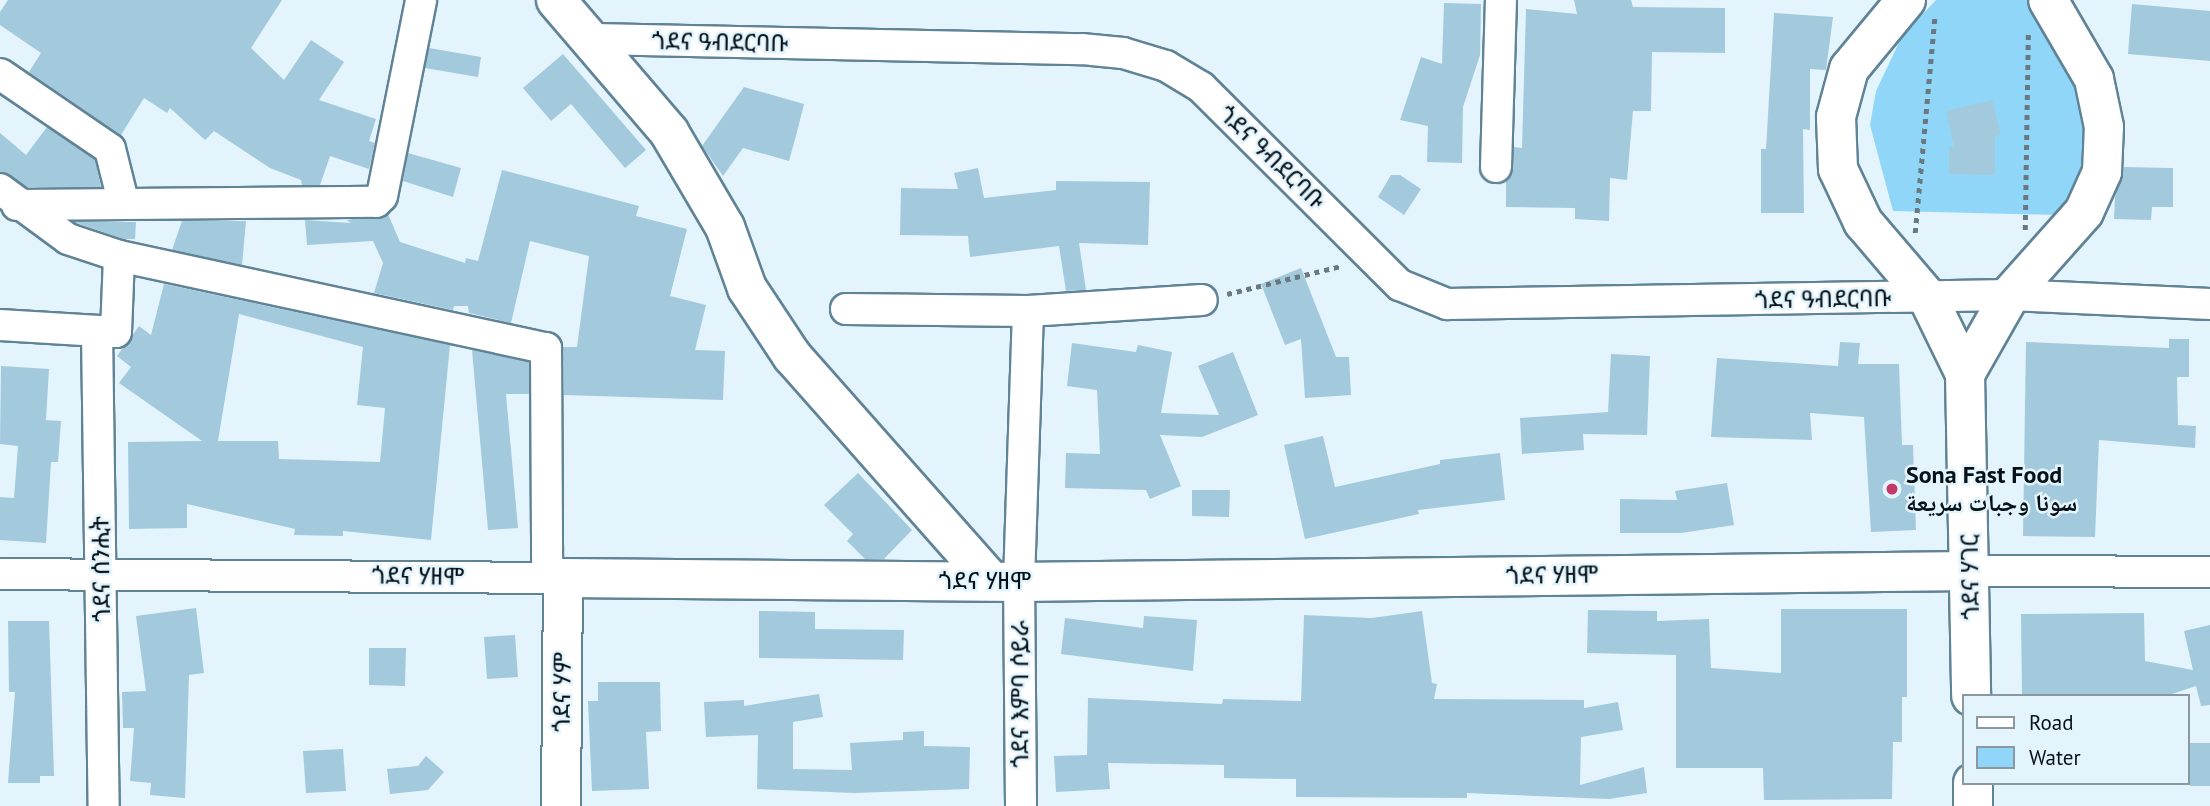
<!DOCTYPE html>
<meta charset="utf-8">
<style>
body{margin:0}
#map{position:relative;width:2210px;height:806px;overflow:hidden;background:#e4f4fc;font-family:"PT Sans","Noto Naskh Arabic","Noto Sans Ethiopic",sans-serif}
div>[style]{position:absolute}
.water>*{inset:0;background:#90d6f9}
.building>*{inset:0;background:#a3c9dd}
.path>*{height:4.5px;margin-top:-2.25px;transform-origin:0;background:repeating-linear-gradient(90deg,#6a7980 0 5px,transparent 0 10px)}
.roads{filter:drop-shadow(2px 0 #608396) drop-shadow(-2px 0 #608396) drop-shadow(0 2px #608396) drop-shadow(0 -2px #608396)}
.street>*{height:30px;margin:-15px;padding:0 15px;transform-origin:15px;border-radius:15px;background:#fff}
.secondary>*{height:38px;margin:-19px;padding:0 19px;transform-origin:19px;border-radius:19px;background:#fff}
.dots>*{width:19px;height:19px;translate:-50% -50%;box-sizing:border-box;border:4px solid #e4f4fc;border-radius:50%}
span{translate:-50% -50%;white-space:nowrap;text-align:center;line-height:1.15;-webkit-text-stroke:5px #e4f4fc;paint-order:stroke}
.street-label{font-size:24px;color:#041118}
.poi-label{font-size:24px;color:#041118;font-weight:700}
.left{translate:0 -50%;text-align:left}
.legend{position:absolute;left:1962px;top:694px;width:228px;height:91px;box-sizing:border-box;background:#e4f4fc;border:2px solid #8a99a1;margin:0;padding:9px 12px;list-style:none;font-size:21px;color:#041118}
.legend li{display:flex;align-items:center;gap:14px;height:35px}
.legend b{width:35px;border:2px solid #8a99a1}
</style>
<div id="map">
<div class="water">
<div style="clip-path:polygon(1936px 0,2031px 0,2084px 77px,2088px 167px,2060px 215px,1893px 211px,1870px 125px,1876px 91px,1902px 36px)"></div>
</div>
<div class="building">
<div style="clip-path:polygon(8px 0,282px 0,251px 48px,284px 80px,311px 40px,344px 62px,319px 100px,376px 119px,369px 141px,375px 143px,369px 169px,330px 156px,320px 185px,302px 185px,301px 180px,270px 168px,214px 131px,205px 140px,170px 108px,167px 113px,144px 98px,121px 135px,29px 72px,41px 53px,0 25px,0 12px)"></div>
<div style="clip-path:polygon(1574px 0,1631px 0,1633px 7px,1725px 8px,1725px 53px,1652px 52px,1651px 111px,1633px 111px,1627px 180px,1610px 178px,1609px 221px,1575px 219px,1575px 208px,1506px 207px,1506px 181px,1513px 168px,1514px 147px,1522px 148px,1526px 9px,1577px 14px)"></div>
<div style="clip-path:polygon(1444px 3px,1481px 4px,1480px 55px,1463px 107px,1462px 163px,1427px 162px,1428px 126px,1400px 120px,1421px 57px,1442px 64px)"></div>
<div style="clip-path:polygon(2132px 4px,2210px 11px,2210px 61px,2128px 54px)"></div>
<div style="clip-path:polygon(1774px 13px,1833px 17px,1826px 70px,1810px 69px,1810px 130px,1803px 129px,1804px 213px,1761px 213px,1761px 149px,1766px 149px)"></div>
<div style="clip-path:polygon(429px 48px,481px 57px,478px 77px,425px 68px)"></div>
<div style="clip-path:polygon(563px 54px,646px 150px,625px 168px,571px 104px,551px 121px,523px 88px)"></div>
<div style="clip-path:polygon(744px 87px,804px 104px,797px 132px,789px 161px,743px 148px,723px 176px,702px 146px)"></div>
<div style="clip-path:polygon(1992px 100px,2001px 135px,1995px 136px,1995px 175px,1949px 174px,1949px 147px,1954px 147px,1946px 111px)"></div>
<div style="clip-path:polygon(47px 127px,95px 160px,101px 187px,27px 187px,0 172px,0 133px,26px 155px)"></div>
<div style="clip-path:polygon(408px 153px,461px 168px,453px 197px,403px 181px)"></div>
<div style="clip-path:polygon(2124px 167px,2173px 168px,2173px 207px,2152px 207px,2151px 220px,2114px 219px,2115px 197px)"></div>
<div style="clip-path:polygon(978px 168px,984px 198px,1056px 190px,1056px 181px,1150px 182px,1148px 245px,1079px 243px,1086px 290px,1066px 291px,1059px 246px,970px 257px,968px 236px,900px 235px,901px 188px,958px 189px,954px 173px)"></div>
<div style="clip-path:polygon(502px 170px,639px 206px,636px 216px,687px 229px,670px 296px,706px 305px,695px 350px,725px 351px,723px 400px,564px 395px,563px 347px,577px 347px,589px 256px,530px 241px,511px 323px,469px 313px,468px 306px,454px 306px,453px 310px,374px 293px,383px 263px,373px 241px,307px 245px,305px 220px,351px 223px,346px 220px,388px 214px,400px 242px,465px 263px,466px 258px,478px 261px)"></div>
<div style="clip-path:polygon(1391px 175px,1400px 175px,1421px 189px,1404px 215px,1378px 197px)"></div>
<div style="clip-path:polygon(182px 221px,246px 221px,242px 265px,172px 250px)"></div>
<div style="clip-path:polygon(74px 222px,136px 222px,135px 239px,124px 239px)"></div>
<div style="clip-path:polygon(1301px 268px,1336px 357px,1349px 357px,1351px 395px,1305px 398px,1301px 339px,1285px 345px,1261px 284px)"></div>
<div style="clip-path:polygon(evenodd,164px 284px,450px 345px,431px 540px,343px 531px,343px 536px,294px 535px,295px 529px,187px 504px,187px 528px,129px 529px,128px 442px,202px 441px,119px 383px,131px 367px,117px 356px,139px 326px,151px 335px,164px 284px,239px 314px,363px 347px,357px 405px,385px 408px,380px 462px,279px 459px,278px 441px,218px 441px,239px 314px)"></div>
<div style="clip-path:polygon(2169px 339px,2189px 339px,2189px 377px,2177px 377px,2178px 425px,2196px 426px,2195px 448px,2099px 440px,2095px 537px,2023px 536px,2026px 342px,2169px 348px)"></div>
<div style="clip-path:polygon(1840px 342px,1860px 343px,1858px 364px,1899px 364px,1902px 445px,1913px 445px,1916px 530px,1871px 532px,1864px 417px,1810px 413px,1812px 440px,1711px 437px,1717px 358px,1838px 366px)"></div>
<div style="clip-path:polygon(1072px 343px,1136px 352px,1138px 345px,1172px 352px,1161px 413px,1219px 415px,1198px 366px,1233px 352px,1258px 415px,1202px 437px,1160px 435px,1181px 486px,1150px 499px,1146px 490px,1065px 488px,1066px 453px,1100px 454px,1097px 390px,1067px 386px)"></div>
<div style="clip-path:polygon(472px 350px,529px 362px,529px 394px,506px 394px,518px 528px,488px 530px)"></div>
<div style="clip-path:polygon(1611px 354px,1650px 356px,1647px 435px,1583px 434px,1584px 450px,1522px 454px,1520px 418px,1608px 412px)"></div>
<div style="clip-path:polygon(1px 366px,49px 369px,46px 420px,61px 421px,58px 462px,51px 462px,46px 543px,0 540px,0 497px,14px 498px,18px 446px,0 444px)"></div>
<div style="clip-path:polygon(1323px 436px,1335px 487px,1440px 464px,1440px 460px,1500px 453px,1505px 500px,1418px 510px,1419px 514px,1305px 539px,1284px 445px)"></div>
<div style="clip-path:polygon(858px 473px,912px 530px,884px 559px,865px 559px,847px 541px,853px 534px,824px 505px)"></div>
<div style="clip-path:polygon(1727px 483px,1734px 525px,1681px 533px,1620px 533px,1620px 499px,1677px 500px,1675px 491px)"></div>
<div style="clip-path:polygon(1192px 490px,1230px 490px,1229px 517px,1192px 516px)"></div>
<div style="clip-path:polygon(196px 608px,204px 673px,189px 675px,185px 798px,150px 795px,151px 783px,130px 781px,134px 728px,123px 728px,122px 692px,146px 691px,136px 616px)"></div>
<div style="clip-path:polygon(1781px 609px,1907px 609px,1907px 697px,1902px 697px,1902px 742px,1893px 742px,1892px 799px,1764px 800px,1763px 768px,1676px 768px,1676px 655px,1587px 653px,1588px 610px,1657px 611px,1657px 621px,1709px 619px,1711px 668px,1781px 673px)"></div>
<div style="clip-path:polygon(759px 611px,815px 612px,815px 629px,904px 630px,903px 660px,759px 658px)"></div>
<div style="clip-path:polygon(1422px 611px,1432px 683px,1437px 684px,1434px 699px,1584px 700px,1584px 708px,1618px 702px,1623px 730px,1581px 737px,1580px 785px,1644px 767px,1647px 793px,1609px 799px,1467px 793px,1467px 798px,1296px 797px,1296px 779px,1224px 778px,1224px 765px,1108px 763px,1110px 789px,1056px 792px,1054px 756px,1087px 755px,1088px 698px,1222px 704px,1223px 699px,1301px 701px,1304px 615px,1372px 618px)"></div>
<div style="clip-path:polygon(2144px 613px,2145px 661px,2193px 670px,2184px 631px,2210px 625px,2210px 705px,2201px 706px,2196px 686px,2166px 696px,2022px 696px,2021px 614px)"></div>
<div style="clip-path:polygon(1144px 616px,1197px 620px,1193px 671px,1061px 654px,1065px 618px,1143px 628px)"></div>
<div style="clip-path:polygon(8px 621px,49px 621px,54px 776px,40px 776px,40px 783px,8px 783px,15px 692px,9px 692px)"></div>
<div style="clip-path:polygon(515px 635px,518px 677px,487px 679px,484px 637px)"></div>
<div style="clip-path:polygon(369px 648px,406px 648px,405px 686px,369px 685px)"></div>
<div style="clip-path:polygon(598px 682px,660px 682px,661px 731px,646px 732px,649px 789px,592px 791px,588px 701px,598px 701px)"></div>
<div style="clip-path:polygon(819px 694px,823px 717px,793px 722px,793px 769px,852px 770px,850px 743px,903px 740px,903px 732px,924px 731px,924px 746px,970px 747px,969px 789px,854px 793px,757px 789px,758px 735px,706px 737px,704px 702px,744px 700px,744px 706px)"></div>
<div style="clip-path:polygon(2190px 743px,2210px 743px,2210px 786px,2190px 786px)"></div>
<div style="clip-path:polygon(343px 749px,346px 791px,306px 793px,303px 751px)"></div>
<div style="clip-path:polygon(426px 756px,444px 772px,428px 790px,390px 794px,387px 769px,418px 766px)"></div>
</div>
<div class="path">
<div style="left:2025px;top:230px;width:198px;rotate:-89.1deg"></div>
<div style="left:1915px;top:233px;width:219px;rotate:-84.8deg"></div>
<div style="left:1227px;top:294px;width:117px;rotate:-13.8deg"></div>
</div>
<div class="roads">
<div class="street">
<div style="left:594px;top:39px;width:488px;rotate:1.2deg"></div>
<div style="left:1082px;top:49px;width:41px;rotate:5.6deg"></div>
<div style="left:1123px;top:53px;width:45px;rotate:16.8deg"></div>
<div style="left:1166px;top:66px;width:41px;rotate:31deg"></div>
<div style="left:1201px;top:87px;width:281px;rotate:44.9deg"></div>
<div style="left:1400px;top:285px;width:51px;rotate:22deg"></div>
<div style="left:1447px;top:304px;width:563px;rotate:-0.92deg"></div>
<div style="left:2010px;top:295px;width:200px;rotate:2.6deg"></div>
<div style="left:0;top:74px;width:133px;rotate:34.3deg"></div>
<div style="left:110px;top:149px;width:54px;rotate:76deg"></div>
<div style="left:1496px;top:167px;width:167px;rotate:-88.3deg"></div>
<div style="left:0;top:189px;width:84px;rotate:36.3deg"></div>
<div style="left:68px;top:239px;width:54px;rotate:18.4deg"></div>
<div style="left:119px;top:256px;width:437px;rotate:12.2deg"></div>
<div style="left:546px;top:348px;width:229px;rotate:89.7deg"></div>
<div style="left:17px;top:205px;width:359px;rotate:-0.5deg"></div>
<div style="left:376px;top:202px;width:8px;rotate:-45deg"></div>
<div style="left:382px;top:196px;width:200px;rotate:-78.7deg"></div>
<div style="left:846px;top:309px;width:182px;rotate:0.6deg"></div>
<div style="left:1028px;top:311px;width:174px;rotate:-3.6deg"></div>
<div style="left:0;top:325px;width:116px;rotate:3.5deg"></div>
<div style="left:116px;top:332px;width:76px;rotate:-87.7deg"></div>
<div style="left:97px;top:331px;width:475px;rotate:89.2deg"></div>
<div style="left:1970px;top:571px;width:240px;rotate:0.2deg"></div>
<div style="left:0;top:574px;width:563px;rotate:0.41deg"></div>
<div style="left:1021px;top:806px;width:224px;rotate:-90.5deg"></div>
<div style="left:1019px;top:582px;width:271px;rotate:-88.1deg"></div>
</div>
<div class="secondary">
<div style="left:556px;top:0;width:174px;rotate:49.4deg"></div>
<div style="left:669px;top:132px;width:110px;rotate:59.5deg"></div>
<div style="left:725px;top:227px;width:65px;rotate:70.2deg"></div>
<div style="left:747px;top:288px;width:82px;rotate:56.5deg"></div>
<div style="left:792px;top:356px;width:300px;rotate:48.5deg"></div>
<div style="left:1906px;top:0;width:89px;rotate:129.6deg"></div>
<div style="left:1849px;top:69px;width:50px;rotate:105.2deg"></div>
<div style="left:1836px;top:117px;width:52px;rotate:87.8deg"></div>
<div style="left:1838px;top:169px;width:59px;rotate:64.7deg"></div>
<div style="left:1863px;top:222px;width:100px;rotate:49.5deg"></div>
<div style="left:1928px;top:298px;width:85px;rotate:64deg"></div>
<div style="left:1965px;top:374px;width:322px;rotate:88.9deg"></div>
<div style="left:1965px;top:374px;width:91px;rotate:-60.3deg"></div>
<div style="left:2010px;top:295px;width:111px;rotate:-48.3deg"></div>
<div style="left:2084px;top:212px;width:44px;rotate:-65.8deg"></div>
<div style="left:2102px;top:172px;width:45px;rotate:-87.5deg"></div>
<div style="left:2104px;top:127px;width:49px;rotate:-101.8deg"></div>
<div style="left:2094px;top:79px;width:91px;rotate:-120.2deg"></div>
<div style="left:1973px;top:783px;width:23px;rotate:90deg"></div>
<div style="left:561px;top:806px;width:228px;rotate:-89.5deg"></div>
<div style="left:563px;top:578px;width:456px;rotate:0.5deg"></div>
<div style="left:1019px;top:582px;width:951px;rotate:-0.66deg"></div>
</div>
</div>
<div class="dots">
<div style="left:1892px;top:489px;background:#c53867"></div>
</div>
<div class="street-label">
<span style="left:720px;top:42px;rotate:1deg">ጎደና ዓብደርባቡ</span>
<span style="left:1272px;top:157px;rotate:44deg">ጎደና ዓብደርባቡ</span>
<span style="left:1823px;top:299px;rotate:-1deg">ጎደና ዓብደርባቡ</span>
<span style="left:101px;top:569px;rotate:-91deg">ጎደና ሰንሒት</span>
<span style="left:1552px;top:575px;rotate:-1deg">ጎደና ሃዘሞ</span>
<span style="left:418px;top:576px;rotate:1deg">ጎደና ሃዘሞ</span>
<span style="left:1970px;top:577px;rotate:-91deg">ጎደና ሃገር</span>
<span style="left:985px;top:581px">ጎደና ሃዘሞ</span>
<span style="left:562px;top:692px;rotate:-89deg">ጎደና ሃም</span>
<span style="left:1020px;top:694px;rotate:-90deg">ጎደና እምባ ሶይራ</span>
</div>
<div class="poi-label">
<span class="left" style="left:1906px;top:489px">Sona Fast Food<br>سونا وجبات سريعة</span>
</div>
<ul class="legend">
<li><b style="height:9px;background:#fff"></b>Road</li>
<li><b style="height:19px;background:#90d6f9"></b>Water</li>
</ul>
</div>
